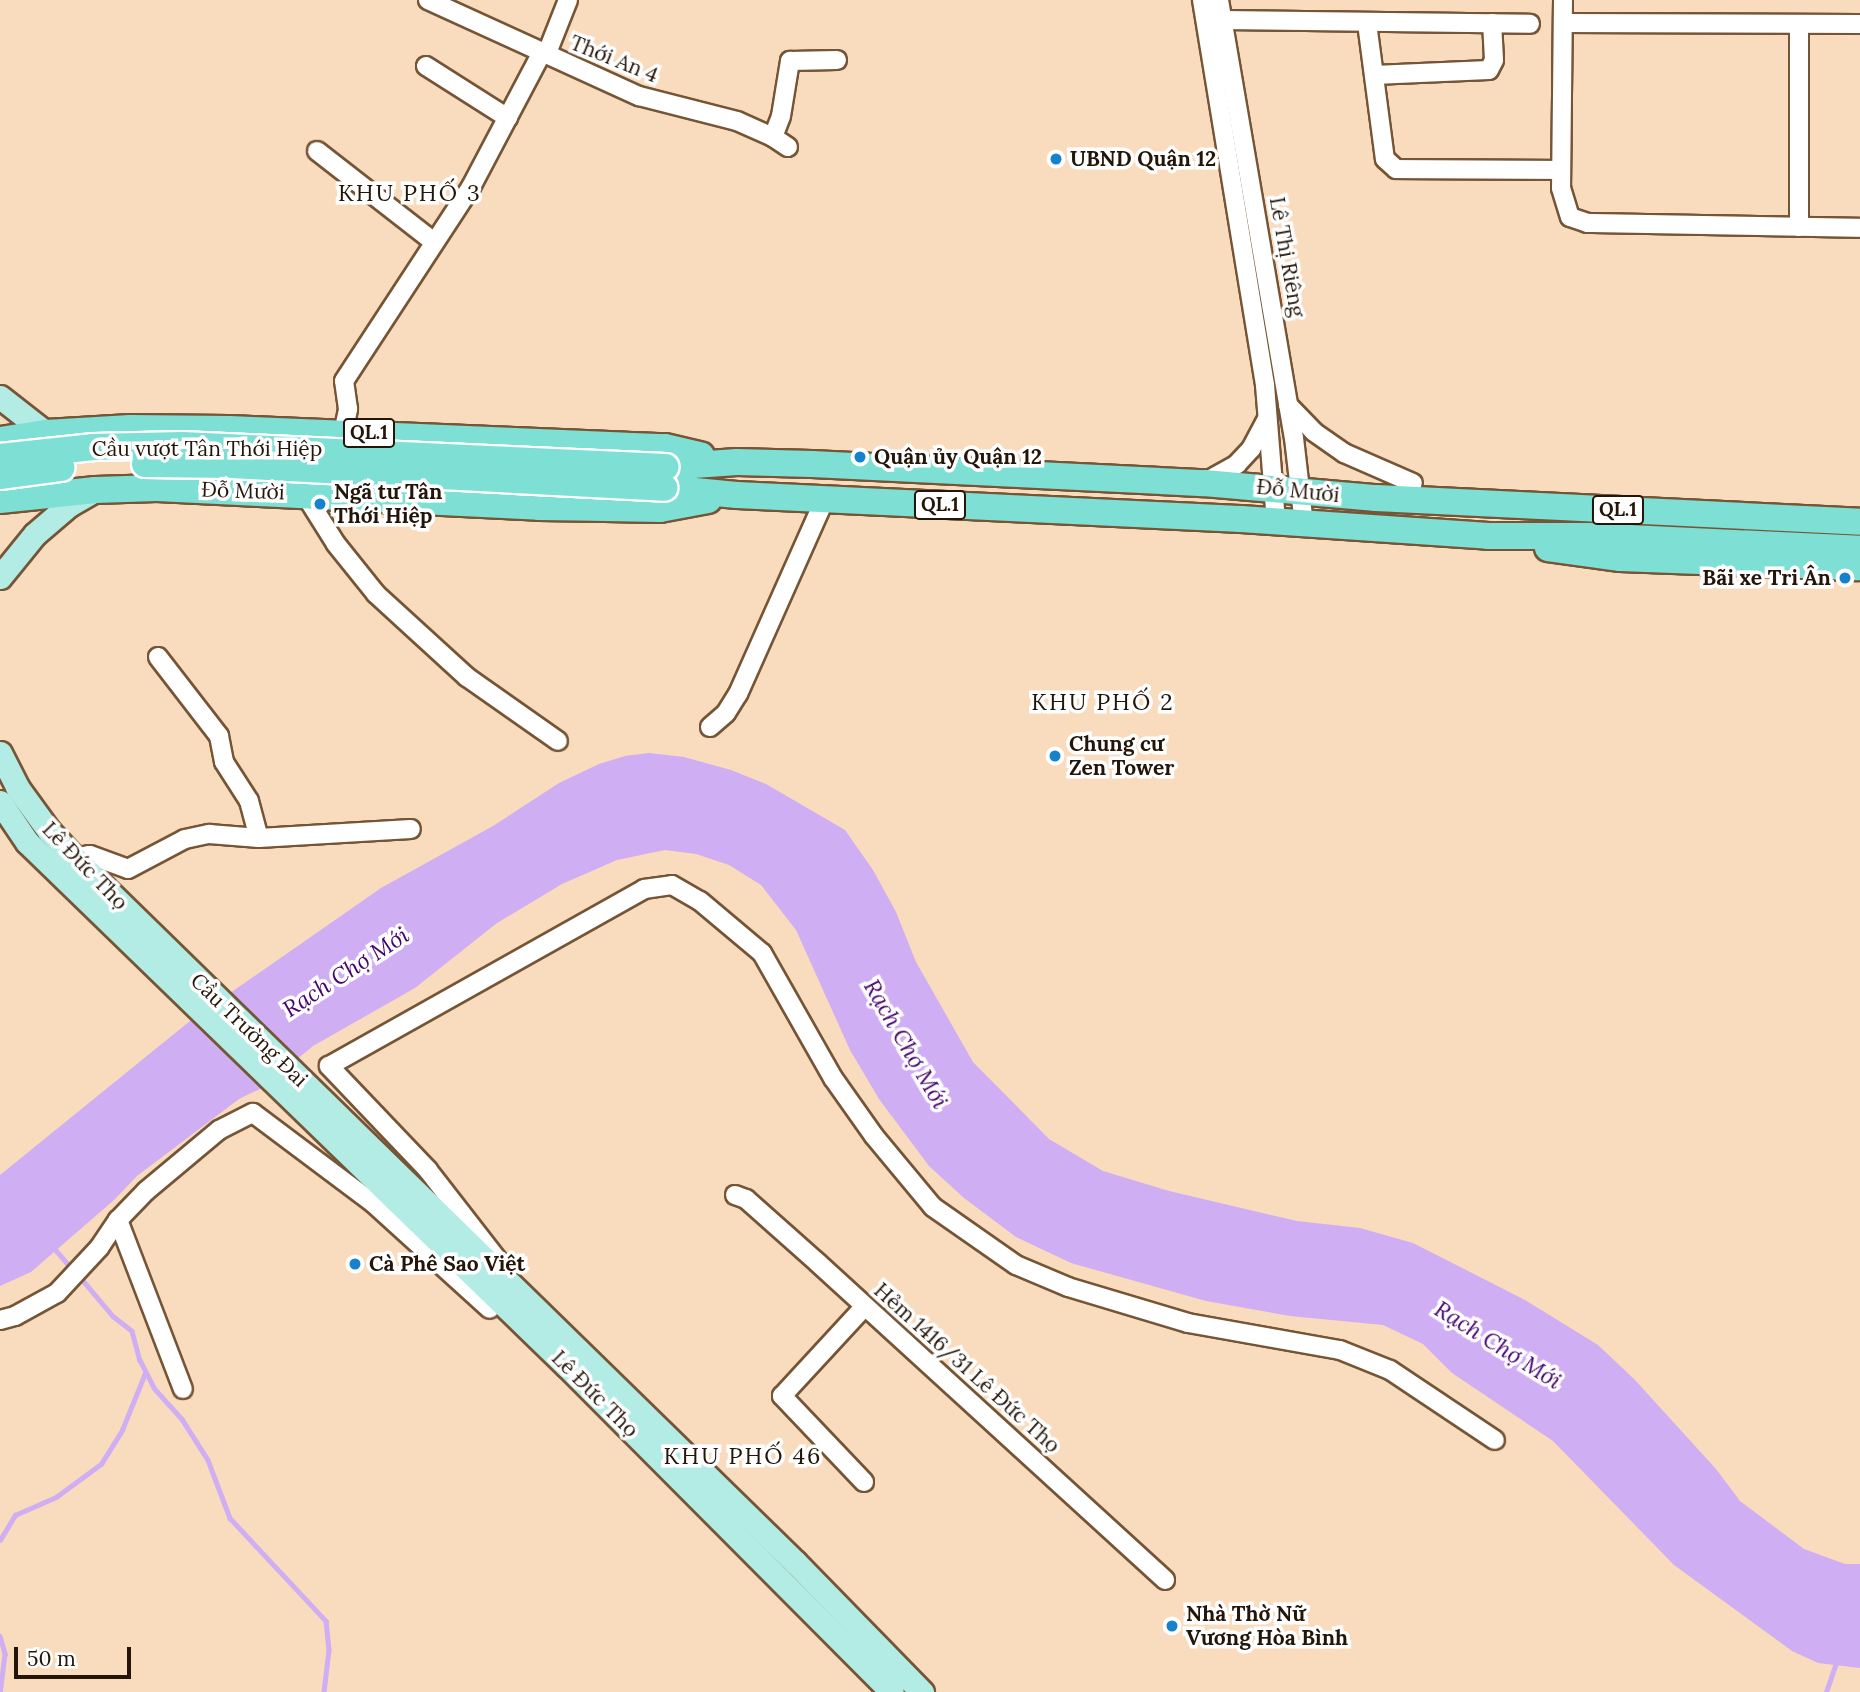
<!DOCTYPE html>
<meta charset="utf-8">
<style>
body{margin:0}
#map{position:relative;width:1860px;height:1692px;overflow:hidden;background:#f9dbbe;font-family:Lora,serif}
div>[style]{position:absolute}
.water>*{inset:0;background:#cfaef3}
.stream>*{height:4.5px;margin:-2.25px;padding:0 2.25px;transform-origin:2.25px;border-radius:2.25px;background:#cfaef3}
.roads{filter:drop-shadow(2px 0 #755535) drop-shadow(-2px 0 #755535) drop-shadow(0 2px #755535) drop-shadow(0 -2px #755535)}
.minor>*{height:18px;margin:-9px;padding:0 9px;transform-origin:9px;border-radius:9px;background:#fff}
.major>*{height:23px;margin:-11.5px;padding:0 11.5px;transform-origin:11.5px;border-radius:11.5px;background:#b2ece5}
.highway>*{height:26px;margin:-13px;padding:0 13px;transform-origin:13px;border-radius:13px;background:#7edfd4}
.bridges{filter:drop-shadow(2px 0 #fff) drop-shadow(-2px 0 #fff) drop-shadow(0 2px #fff) drop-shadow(0 -2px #fff)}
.highway-bridge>*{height:26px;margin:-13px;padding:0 13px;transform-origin:13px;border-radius:13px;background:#7edfd4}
.dots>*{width:19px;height:19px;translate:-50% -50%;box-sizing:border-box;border:4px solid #fff;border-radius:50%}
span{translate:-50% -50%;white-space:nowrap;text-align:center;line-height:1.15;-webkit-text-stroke:7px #fff;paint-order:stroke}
.shield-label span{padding:2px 5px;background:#fff;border:2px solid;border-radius:5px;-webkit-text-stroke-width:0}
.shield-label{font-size:19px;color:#231609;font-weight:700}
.street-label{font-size:21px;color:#231609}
.poi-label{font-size:21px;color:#231609;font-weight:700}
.left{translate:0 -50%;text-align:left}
.right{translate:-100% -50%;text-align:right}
.neighbourhood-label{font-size:23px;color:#231609;letter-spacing:2px}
.water-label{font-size:23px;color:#45036d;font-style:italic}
.scale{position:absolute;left:14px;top:1647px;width:117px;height:32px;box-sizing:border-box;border:4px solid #231609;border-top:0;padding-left:9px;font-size:21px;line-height:24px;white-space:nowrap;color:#231609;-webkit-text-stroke:5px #fff;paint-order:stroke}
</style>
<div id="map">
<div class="water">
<div style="clip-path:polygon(649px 753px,684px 757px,731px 770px,766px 784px,845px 830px,873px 870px,896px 912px,916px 962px,973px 1062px,1049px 1139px,1103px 1171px,1169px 1191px,1297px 1221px,1360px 1228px,1413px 1243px,1525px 1300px,1598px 1345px,1635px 1380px,1716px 1469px,1740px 1501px,1804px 1549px,1845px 1564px,1860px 1564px,1860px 1668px,1818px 1663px,1792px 1651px,1674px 1565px,1553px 1441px,1452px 1373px,1423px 1344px,1383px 1325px,1290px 1316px,1206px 1301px,1071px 1263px,1016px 1237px,964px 1198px,929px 1166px,879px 1099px,850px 1050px,796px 930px,761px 885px,729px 865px,696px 854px,665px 850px,617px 860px,562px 884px,497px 923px,415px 988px,313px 1046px,262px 1088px,239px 1099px,137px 1176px,114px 1200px,31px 1272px,0 1286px,0 1175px,190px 1021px,381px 888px,493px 826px,559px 783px,599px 764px,625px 756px)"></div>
</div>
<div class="stream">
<div style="left:54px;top:1248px;width:30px;rotate:49deg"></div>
<div style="left:80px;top:1277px;width:51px;rotate:49.8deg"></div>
<div style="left:113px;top:1316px;width:24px;rotate:38deg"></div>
<div style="left:132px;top:1331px;width:30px;rotate:75deg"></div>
<div style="left:140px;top:1360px;width:31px;rotate:63deg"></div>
<div style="left:154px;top:1388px;width:42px;rotate:47.9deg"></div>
<div style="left:182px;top:1419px;width:49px;rotate:57.6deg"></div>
<div style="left:208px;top:1460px;width:62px;rotate:69.2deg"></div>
<div style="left:230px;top:1518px;width:141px;rotate:47deg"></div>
<div style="left:326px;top:1621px;width:29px;rotate:84deg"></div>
<div style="left:329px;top:1650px;width:42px;rotate:96.8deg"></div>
<div style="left:0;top:1540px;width:29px;rotate:-59deg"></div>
<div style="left:15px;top:1515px;width:45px;rotate:-23.7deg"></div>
<div style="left:56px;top:1497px;width:56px;rotate:-36.3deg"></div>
<div style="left:101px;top:1464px;width:40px;rotate:-58deg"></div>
<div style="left:122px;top:1430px;width:61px;rotate:-68deg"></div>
<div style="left:0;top:1636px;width:19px;rotate:74deg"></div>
<div style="left:5px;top:1654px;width:38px;rotate:97deg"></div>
<div style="left:1826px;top:1692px;width:34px;rotate:-71deg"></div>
</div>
<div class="roads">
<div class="minor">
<div style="left:428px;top:0;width:232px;rotate:24.5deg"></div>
<div style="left:639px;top:96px;width:101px;rotate:14.3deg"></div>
<div style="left:737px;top:121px;width:39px;rotate:24deg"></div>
<div style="left:773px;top:137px;width:18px;rotate:34deg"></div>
<div style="left:1202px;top:0;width:390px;rotate:80.7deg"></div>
<div style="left:1265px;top:385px;width:137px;rotate:85.4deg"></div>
<div style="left:1219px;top:0;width:444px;rotate:80.3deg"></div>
<div style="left:1294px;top:438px;width:87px;rotate:83.4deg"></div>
<div style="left:1563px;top:0;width:188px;rotate:90.6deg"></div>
<div style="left:1561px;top:188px;width:30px;rotate:73deg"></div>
<div style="left:1570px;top:217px;width:18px;rotate:19deg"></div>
<div style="left:1587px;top:223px;width:273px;rotate:1deg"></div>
<div style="left:1223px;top:20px;width:307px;rotate:0.7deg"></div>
<div style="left:1367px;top:23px;width:137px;rotate:82.5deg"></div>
<div style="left:1385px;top:159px;width:15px;rotate:42deg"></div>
<div style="left:1396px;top:169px;width:165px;rotate:0.3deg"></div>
<div style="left:1563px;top:23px;width:297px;rotate:0.2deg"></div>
<div style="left:426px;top:66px;width:97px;rotate:32.4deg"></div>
<div style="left:1374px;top:75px;width:115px;rotate:-2.5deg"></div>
<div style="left:1489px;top:70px;width:11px;rotate:-63deg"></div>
<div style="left:1494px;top:60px;width:37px;rotate:-93deg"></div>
<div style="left:773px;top:137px;width:22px;rotate:-69deg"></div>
<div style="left:781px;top:116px;width:56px;rotate:-80.7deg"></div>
<div style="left:790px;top:61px;width:47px;rotate:-1.2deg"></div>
<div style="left:317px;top:151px;width:148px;rotate:37.9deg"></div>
<div style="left:1799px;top:227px;width:203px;rotate:-90deg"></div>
<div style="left:1288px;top:405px;width:37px;rotate:46deg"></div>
<div style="left:1314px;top:432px;width:37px;rotate:35deg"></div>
<div style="left:1344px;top:453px;width:75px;rotate:23.5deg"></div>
<div style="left:343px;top:433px;width:25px;rotate:-78deg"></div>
<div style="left:348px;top:409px;width:28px;rotate:-98deg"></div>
<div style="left:344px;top:381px;width:232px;rotate:-56.8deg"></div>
<div style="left:471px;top:187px;width:150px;rotate:-62.2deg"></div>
<div style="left:541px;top:54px;width:10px;rotate:-37deg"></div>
<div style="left:549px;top:48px;width:52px;rotate:-68.4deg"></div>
<div style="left:1205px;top:482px;width:37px;rotate:-29deg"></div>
<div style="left:1237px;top:464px;width:21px;rotate:-47deg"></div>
<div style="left:1251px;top:449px;width:34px;rotate:-62deg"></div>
<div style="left:304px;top:493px;width:60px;rotate:57.9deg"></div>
<div style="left:336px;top:544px;width:64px;rotate:51.3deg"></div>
<div style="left:376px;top:594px;width:123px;rotate:42.4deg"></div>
<div style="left:467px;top:677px;width:111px;rotate:35.1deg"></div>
<div style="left:158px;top:657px;width:100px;rotate:52.3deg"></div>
<div style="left:219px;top:736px;width:26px;rotate:79deg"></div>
<div style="left:224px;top:762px;width:46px;rotate:57.3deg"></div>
<div style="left:249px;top:801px;width:38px;rotate:75deg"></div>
<div style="left:710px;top:727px;width:21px;rotate:-41deg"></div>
<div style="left:726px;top:713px;width:22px;rotate:-58deg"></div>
<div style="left:738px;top:694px;width:214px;rotate:-66deg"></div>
<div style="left:74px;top:858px;width:16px;rotate:-11deg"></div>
<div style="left:90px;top:855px;width:40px;rotate:20.2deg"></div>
<div style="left:128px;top:869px;width:64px;rotate:-27.8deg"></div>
<div style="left:185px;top:839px;width:25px;rotate:-12deg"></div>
<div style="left:209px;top:834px;width:50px;rotate:4.6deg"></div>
<div style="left:259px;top:838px;width:152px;rotate:-3.4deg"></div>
<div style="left:735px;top:1195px;width:12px;rotate:20deg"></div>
<div style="left:746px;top:1199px;width:96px;rotate:41.6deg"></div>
<div style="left:818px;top:1263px;width:470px;rotate:42.4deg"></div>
<div style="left:118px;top:1220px;width:181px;rotate:69deg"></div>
<div style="left:507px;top:1272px;width:129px;rotate:-127.8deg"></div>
<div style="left:428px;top:1170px;width:144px;rotate:-133.6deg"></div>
<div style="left:329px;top:1066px;width:361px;rotate:-29.3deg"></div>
<div style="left:644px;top:889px;width:28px;rotate:-8deg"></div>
<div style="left:672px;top:885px;width:32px;rotate:30deg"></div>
<div style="left:700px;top:901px;width:81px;rotate:40deg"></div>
<div style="left:762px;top:953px;width:144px;rotate:60.4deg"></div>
<div style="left:833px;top:1078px;width:71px;rotate:54.7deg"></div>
<div style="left:874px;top:1136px;width:92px;rotate:50.3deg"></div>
<div style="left:933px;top:1207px;width:101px;rotate:34.9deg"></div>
<div style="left:1016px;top:1265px;width:56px;rotate:22.9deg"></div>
<div style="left:1068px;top:1287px;width:125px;rotate:16.7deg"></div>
<div style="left:1188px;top:1323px;width:154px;rotate:10.1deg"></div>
<div style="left:1340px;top:1350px;width:54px;rotate:21.8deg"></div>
<div style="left:1390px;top:1370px;width:126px;rotate:33.7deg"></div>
<div style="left:0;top:1320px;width:16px;rotate:-15deg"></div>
<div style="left:15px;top:1316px;width:48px;rotate:-28.7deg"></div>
<div style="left:57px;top:1293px;width:62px;rotate:-47deg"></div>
<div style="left:99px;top:1248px;width:34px;rotate:-56deg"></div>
<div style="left:118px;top:1220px;width:40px;rotate:-46deg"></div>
<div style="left:146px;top:1191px;width:95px;rotate:-39.9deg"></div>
<div style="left:219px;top:1130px;width:38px;rotate:-27deg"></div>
<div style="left:253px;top:1113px;width:151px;rotate:36.9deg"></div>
<div style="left:374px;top:1204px;width:156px;rotate:42.2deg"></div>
<div style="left:864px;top:1482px;width:119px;rotate:-133.6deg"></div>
<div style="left:782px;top:1396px;width:122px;rotate:-47.3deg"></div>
</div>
<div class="major">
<div style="left:0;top:397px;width:58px;rotate:38deg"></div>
<div style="left:0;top:577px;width:55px;rotate:-50.9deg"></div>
<div style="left:35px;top:534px;width:45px;rotate:-40.5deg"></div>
<div style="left:69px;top:505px;width:30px;rotate:-30deg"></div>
<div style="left:0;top:753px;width:38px;rotate:63deg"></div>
<div style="left:17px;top:787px;width:54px;rotate:54deg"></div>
<div style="left:49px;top:831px;width:37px;rotate:47deg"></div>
<div style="left:74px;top:858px;width:1008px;rotate:44.32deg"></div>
<div style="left:795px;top:1562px;width:182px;rotate:45.7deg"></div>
<div style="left:0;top:802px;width:48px;rotate:56deg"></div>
<div style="left:27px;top:842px;width:752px;rotate:44.14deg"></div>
<div style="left:567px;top:1366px;width:460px;rotate:45.1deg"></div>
</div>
<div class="highway">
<div style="left:0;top:440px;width:47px;rotate:-8.7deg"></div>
<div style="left:46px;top:433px;width:84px;rotate:-3.4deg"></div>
<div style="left:130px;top:428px;width:99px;rotate:0.6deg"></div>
<div style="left:229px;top:429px;width:436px;rotate:2.4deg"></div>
<div style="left:665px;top:447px;width:37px;rotate:13deg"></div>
<div style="left:665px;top:467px;width:72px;rotate:-4deg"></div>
<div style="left:737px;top:462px;width:75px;rotate:1.5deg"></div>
<div style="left:812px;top:464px;width:392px;rotate:2.8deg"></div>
<div style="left:1204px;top:483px;width:173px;rotate:5deg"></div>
<div style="left:1376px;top:498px;width:485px;rotate:2.8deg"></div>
<div style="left:664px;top:488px;width:73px;rotate:5.5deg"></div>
<div style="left:737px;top:495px;width:505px;rotate:2.73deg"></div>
<div style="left:1241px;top:519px;width:248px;rotate:3.9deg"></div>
<div style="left:1488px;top:536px;width:100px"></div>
<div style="left:1588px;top:536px;width:272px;rotate:2.7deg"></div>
<div style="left:0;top:500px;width:96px;rotate:-6deg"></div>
<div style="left:95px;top:490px;width:62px;rotate:-1.8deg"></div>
<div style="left:157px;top:488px;width:382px;rotate:2.8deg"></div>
<div style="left:539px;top:507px;width:121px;rotate:0.9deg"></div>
<div style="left:660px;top:509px;width:49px;rotate:-10.6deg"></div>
<div style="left:1548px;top:548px;width:73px;rotate:7.9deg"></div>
<div style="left:1620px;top:558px;width:238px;rotate:2.2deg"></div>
</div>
</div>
<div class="bridges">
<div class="highway-bridge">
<div style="left:0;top:457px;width:94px;rotate:-6.1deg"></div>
<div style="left:93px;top:447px;width:89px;rotate:-1.3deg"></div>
<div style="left:182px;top:445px;width:484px;rotate:2.6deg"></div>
<div style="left:145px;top:464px;width:86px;rotate:0.7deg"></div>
<div style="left:231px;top:465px;width:434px;rotate:3deg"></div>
<div style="left:0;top:476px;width:62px;rotate:-7.5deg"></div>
</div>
</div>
<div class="dots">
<div style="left:1056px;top:159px;background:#1782cc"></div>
<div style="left:860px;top:457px;background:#1782cc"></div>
<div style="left:320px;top:504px;background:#1782cc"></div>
<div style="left:1845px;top:578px;background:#1782cc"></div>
<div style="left:1055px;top:756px;background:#1782cc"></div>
<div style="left:355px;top:1264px;background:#1782cc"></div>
<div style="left:1172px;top:1626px;background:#1782cc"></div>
</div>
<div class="shield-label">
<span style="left:369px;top:433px">QL.1</span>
<span style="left:940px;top:505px">QL.1</span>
<span style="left:1618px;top:510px">QL.1</span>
</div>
<div class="street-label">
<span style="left:614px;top:59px;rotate:22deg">Thới An 4</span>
<span style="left:1287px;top:257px;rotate:80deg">Lê Thị Riêng</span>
<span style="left:207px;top:449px">Cầu vượt Tân Thới Hiệp</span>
<span style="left:243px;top:491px;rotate:2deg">Đỗ Mười</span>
<span style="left:1298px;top:491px;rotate:6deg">Đỗ Mười</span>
<span style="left:85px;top:866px;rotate:46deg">Lê Đức Thọ</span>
<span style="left:249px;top:1030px;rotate:44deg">Cầu Trường Đai</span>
<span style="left:967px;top:1368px;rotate:42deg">Hẻm 1416/31 Lê Đức Thọ</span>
<span style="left:595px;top:1394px;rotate:45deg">Lê Đức Thọ</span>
</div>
<div class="poi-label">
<span class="left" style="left:1070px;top:159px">UBND Quận 12</span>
<span class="left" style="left:874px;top:457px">Quận ủy Quận 12</span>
<span class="left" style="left:334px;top:504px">Ngã tư Tân<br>Thới Hiệp</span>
<span class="right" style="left:1831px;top:578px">Bãi xe Tri Ân</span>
<span class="left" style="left:1069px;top:756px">Chung cư<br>Zen Tower</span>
<span class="left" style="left:369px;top:1264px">Cà Phê Sao Việt</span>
<span class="left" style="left:1186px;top:1626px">Nhà Thờ Nữ<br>Vương Hòa Bình</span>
</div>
<div class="neighbourhood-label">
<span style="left:410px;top:193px">KHU PHỐ 3</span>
<span style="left:1103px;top:702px">KHU PHỐ 2</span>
<span style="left:743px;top:1456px">KHU PHỐ 46</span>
</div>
<div class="water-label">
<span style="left:346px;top:972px;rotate:-33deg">Rạch Chợ Mới</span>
<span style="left:906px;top:1044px;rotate:60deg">Rạch Chợ Mới</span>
<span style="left:1498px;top:1345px;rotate:32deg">Rạch Chợ Mới</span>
</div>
<div class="scale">50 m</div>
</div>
